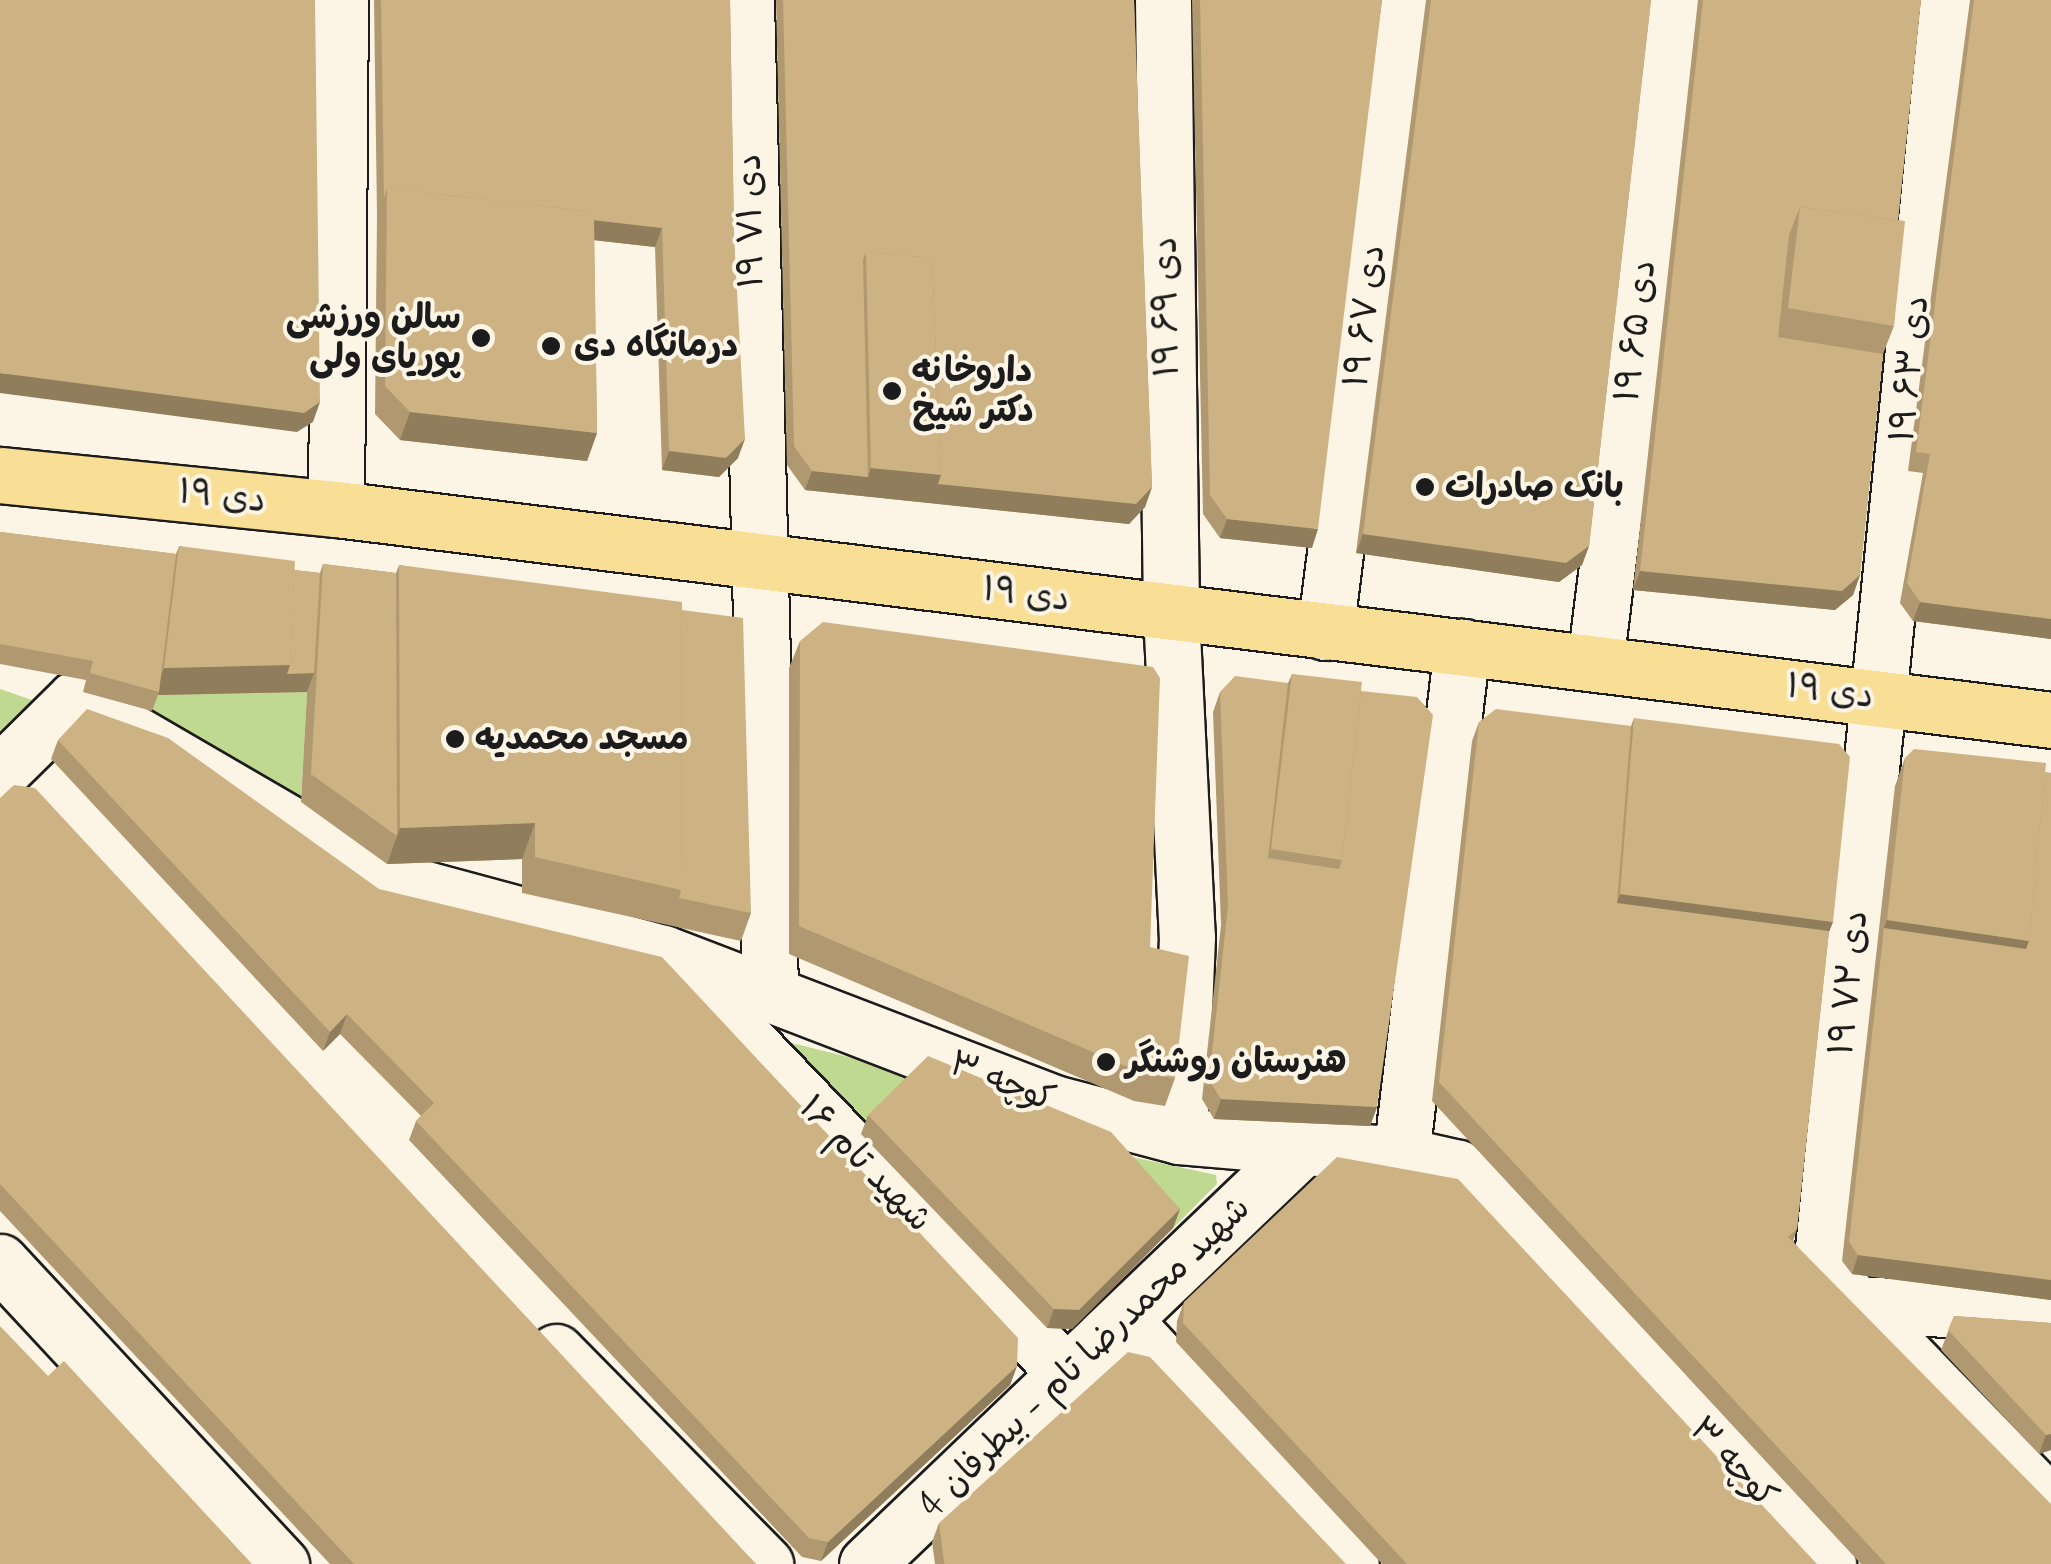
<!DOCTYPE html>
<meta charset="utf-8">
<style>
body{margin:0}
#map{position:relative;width:2051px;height:1564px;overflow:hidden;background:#fcf5e5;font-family:Mynerve,"Playpen Sans Arabic",sans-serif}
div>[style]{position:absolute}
.green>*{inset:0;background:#bfd990}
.roads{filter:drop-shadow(2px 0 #1c1c1c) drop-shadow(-2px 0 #1c1c1c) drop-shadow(0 2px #1c1c1c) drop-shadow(0 -2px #1c1c1c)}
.minor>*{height:55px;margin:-27.5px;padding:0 27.5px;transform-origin:27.5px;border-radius:27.5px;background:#fcf5e5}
.major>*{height:55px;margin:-27.5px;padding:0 27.5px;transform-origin:27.5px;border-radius:27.5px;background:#f9df96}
.wall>*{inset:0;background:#b09971}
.shaded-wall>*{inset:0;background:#907d5c}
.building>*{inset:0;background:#cdb283}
.dots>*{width:28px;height:28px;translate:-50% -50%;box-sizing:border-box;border:5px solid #fcf5e5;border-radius:50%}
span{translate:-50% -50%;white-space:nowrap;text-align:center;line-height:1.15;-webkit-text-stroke:8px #fcf5e5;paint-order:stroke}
.street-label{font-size:35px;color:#1c1c1c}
.poi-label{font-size:35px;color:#1c1c1c;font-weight:700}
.right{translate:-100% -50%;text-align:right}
.left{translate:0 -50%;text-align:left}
</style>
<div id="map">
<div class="green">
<div style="clip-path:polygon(0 689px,32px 700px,0 731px)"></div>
<div style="clip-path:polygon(307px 692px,301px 802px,152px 711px,154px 695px)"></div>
<div style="clip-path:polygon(792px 1043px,921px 1075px,861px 1134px,786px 1056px)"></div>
<div style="clip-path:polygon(1104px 1151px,1216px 1175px,1217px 1184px,1173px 1228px)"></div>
</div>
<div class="roads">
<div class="minor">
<div style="left:746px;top:0;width:992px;rotate:88.61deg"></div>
<div style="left:1163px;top:0;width:613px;rotate:89.25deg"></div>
<div style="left:1171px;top:613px;width:324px;rotate:87.2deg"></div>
<div style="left:1187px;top:937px;width:199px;rotate:92.3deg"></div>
<div style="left:1948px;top:0;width:1274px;rotate:95.72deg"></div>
<div style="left:1821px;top:1268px;width:330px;rotate:45.9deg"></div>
<div style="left:336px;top:509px;width:509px;rotate:-89.55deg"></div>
<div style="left:1325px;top:632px;width:637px;rotate:-82.79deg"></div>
<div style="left:1595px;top:663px;width:668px;rotate:-82.95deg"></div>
<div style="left:0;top:773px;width:105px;rotate:-44.6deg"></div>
<div style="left:75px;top:699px;width:354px;rotate:30.2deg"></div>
<div style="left:381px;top:877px;width:292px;rotate:15.1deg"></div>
<div style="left:663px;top:953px;width:419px;rotate:21deg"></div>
<div style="left:1054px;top:1103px;width:129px;rotate:14.8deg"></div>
<div style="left:1179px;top:1136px;width:223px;rotate:4.9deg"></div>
<div style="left:1401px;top:1155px;width:58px;rotate:12.8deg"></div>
<div style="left:1458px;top:1168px;width:542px;rotate:46.94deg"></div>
<div style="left:672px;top:962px;width:571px;rotate:46.21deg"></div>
<div style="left:1401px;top:1155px;width:512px;rotate:-83.15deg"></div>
<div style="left:0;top:1262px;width:413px;rotate:47.1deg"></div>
<div style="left:1857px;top:1304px;width:194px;rotate:3.2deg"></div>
<div style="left:1125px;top:1322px;width:331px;rotate:47deg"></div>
<div style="left:556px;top:1352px;width:298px;rotate:45.4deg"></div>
<div style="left:867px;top:1564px;width:600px;rotate:-43.72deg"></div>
</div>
<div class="major">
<div style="left:0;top:475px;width:338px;rotate:5.8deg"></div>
<div style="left:336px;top:509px;width:1728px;rotate:7.01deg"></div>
</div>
</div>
<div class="wall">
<div style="clip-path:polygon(374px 0,730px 0,738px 458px,719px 477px,662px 470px,655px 247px,594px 240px,597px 433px,587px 461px,400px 440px,375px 414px,377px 216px)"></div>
<div style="clip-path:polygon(776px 0,1134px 0,1152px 487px,1145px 507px,1129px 524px,805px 490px,787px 465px)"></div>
<div style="clip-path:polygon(1192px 0,1382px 0,1312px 548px,1220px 538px,1203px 514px)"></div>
<div style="clip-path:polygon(1426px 0,1651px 0,1589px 546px,1582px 565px,1559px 582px,1356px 553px)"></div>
<div style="clip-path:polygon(1698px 0,1921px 0,1898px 220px,1894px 326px,1883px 354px,1860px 575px,1853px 595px,1835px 610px,1633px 590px)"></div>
<div style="clip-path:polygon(1970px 0,2051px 0,2051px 639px,1913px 621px,1900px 603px,1923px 473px,1908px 471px)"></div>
<div style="clip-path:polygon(0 532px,176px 554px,179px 546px,294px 570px,320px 573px,323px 564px,396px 573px,399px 565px,682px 610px,751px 913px,741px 941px,522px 893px,522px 859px,387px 864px,301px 802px,307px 692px,158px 695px,152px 711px,83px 692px,86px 680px,0 664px)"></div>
<div style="clip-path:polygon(800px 641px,1150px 947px,1175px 1078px,1165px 1106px,1134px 1101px,789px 954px,789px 668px)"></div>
<div style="clip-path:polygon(1292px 674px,1361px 691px,1377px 1107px,1370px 1126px,1214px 1119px,1202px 1099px,1221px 925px,1213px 712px,1220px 692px,1288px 683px)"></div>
<div style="clip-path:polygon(1634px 718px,1833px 922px,1829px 931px,1797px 1229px,1793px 1241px,2051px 1564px,1861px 1564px,1432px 1101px,1472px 741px,1479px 722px,1631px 726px)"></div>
<div style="clip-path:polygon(58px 740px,1017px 1366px,1010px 1385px,821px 1561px,802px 1557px,409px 1140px,416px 1121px,421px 1116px,340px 1034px,323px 1051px,51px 759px)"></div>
<div style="clip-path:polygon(1905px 758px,2051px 773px,2051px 1300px,1852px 1274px,1842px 1261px,1895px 786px)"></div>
<div style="clip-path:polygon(0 798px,756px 1564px,330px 1564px,0 1211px)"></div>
<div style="clip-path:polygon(868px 1115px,1180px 1209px,1173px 1228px,1072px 1329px,1047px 1328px,861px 1134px)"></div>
<div style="clip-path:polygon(1184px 1302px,1817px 1564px,1382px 1564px,1176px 1342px,1177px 1321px)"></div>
<div style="clip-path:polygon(1954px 1316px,2051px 1323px,2051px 1450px,2039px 1454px,1941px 1350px)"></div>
<div style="clip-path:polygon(939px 1523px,1346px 1564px,935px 1564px,932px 1542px)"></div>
</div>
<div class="shaded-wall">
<div style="clip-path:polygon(387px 197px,662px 228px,655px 247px,387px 217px)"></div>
<div style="clip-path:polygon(0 373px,320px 402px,313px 422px,297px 432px,0 393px)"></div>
<div style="clip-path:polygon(410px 412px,597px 433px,587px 461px,400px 440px)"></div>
<div style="clip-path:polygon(745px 439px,738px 458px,719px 477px,662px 470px,669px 451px)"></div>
<div style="clip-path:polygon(871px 468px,1152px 487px,1145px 507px,1129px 524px,805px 490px,812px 471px,868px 477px)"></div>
<div style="clip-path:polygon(1227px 519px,1318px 529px,1312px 548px,1220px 538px)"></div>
<div style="clip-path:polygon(1363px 534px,1589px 546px,1582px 565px,1559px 582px,1356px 553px)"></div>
<div style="clip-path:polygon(1640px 571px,1860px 575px,1853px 595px,1835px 610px,1633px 590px)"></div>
<div style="clip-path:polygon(1920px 602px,2051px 619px,2051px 639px,1913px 621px)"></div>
<div style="clip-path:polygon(290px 665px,314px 673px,307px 692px,158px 695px,159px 692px,156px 691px,164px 668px)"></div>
<div style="clip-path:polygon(535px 823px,522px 859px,387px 864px,400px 828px)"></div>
<div style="clip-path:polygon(1620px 894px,1833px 922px,1822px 950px,1610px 922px)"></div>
<div style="clip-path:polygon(1887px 920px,2029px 941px,2019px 968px,1884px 928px)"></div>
<div style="clip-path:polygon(347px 1014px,340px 1034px,323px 1051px,330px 1032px)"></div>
<div style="clip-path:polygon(1221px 1099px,1377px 1107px,1370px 1126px,1214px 1119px)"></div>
<div style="clip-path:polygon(1180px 1209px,1173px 1228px,1072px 1329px,1047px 1328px,1054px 1309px)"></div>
<div style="clip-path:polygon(1858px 1255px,2051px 1280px,2051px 1300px,1852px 1274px)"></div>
<div style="clip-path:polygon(1017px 1366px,1010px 1385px,821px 1561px,828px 1542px)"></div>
<div style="clip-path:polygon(2051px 1434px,2051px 1450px,2039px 1454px,2046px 1435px)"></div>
</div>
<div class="building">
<div style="clip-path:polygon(0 0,315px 0,320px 402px,304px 413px,0 373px)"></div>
<div style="clip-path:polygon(381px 0,730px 0,734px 236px,745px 439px,726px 458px,669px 451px,662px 228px,594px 220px,594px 212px,387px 188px,384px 197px)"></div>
<div style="clip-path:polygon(783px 0,1134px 0,1152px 487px,1136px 504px,938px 484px,941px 475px,932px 258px,866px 252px,863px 260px,868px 477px,812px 471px,794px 446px)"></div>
<div style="clip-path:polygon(1200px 0,1382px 0,1318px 529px,1227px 519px,1210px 495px)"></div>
<div style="clip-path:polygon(1431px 0,1651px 0,1589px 546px,1566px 563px,1363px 534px)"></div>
<div style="clip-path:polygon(1703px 0,1921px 0,1898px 220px,1800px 207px,1789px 235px,1778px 337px,1883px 354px,1860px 575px,1842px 591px,1640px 571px)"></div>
<div style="clip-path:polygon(1974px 0,2051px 0,2051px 619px,1920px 602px,1907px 583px,1930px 454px,1916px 452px)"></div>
<div style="clip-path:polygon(387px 188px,594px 212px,597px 433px,410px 412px,385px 386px)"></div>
<div style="clip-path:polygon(1800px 207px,1905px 221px,1894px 326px,1788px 308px)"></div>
<div style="clip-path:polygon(866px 252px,932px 258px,941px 475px,871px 468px)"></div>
<div style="clip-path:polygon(0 532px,176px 554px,159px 692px,90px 673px,93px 661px,0 644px)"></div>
<div style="clip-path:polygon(179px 546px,295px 561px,290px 665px,164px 668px)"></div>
<div style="clip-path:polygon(323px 564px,396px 573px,397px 836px,311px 774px)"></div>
<div style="clip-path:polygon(399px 565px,682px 602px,681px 890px,535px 857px,535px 823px,400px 828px)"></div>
<div style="clip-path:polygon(294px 570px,320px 573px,314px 673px,287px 674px,290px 665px)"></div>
<div style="clip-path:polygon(682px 610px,743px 618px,751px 913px,679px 898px,681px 890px)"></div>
<div style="clip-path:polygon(823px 622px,1153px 667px,1160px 678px,1150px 947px,1189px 956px,1175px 1078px,1144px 1074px,799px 926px,800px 641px)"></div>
<div style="clip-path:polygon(1292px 674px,1362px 682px,1342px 860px,1271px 849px)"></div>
<div style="clip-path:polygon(1235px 676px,1288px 683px,1268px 858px,1339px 869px,1342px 860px,1361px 691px,1417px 697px,1433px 715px,1377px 1107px,1221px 1099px,1209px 1080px,1228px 906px,1220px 692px)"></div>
<div style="clip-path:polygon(87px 709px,168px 738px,379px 889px,662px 957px,1018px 1338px,1017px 1366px,828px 1542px,809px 1538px,416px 1121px,434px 1103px,347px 1014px,330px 1032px,58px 740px)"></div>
<div style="clip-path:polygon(1496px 709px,1631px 726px,1617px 903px,1829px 931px,1797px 1229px,1788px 1237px,2051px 1504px,2051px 1564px,1886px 1564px,1439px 1082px,1479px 722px)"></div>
<div style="clip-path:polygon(1634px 718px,1839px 744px,1850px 757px,1833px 922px,1620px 894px)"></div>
<div style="clip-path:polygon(1914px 749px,2046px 763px,2029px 941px,1887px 920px,1905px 758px)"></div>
<div style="clip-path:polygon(2045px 772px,2051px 773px,2051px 1280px,1858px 1255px,1849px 1242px,1884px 928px,2026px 949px,2029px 941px)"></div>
<div style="clip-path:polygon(14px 785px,35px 788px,756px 1564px,354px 1564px,0 1184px,0 798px)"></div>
<div style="clip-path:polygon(928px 1056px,1111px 1132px,1180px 1209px,1079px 1310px,1054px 1309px,868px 1115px)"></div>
<div style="clip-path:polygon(1337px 1157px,1458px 1179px,1817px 1564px,1407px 1564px,1183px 1323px,1184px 1302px)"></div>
<div style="clip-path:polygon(1954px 1316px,2051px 1323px,2051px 1434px,2046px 1435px,1948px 1330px)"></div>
<div style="clip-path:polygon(0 1326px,48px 1376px,64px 1361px,252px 1564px,0 1564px)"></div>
<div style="clip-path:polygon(1128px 1352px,1150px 1357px,1346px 1564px,945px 1564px,944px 1562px,939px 1523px)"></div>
</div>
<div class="dots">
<div style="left:481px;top:338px;background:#1c1c1c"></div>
<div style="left:551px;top:346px;background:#1c1c1c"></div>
<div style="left:892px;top:391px;background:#1c1c1c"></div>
<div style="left:1425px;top:487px;background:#1c1c1c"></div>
<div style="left:455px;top:739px;background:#1c1c1c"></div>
<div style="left:1106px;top:1062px;background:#1c1c1c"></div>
</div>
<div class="street-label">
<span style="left:751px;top:221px;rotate:-91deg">۱۹ دی ۷۱</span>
<span style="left:1167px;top:307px;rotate:-91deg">۱۹ دی ۶۹</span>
<span style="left:1365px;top:316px;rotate:-83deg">۱۹ دی ۶۷</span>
<span style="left:1636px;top:331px;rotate:-83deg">۱۹ دی ۶۵</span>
<span style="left:1910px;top:369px;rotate:-84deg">۱۹ دی ۶۳</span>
<span style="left:222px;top:497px;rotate:6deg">۱۹ دی</span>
<span style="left:1026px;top:595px;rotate:7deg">۱۹ دی</span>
<span style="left:1830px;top:692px;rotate:7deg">۱۹ دی</span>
<span style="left:1849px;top:983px;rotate:-84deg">۱۹ دی ۷۲</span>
<span style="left:1002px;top:1082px;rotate:21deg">کوچه ۳</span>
<span style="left:865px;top:1164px;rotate:46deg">شهید تام ۱۶</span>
<span style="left:1085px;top:1357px;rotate:-44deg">شهید محمدرضا تام - بیطرفان 4</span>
<span style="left:1733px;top:1463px;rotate:47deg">کوچه ۳</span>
</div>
<div class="poi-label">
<span class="right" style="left:461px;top:338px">سالن ورزشی<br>پوریای ولی</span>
<span class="left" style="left:574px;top:346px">درمانگاه دی</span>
<span class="left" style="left:912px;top:391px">داروخانه<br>دکتر شیخ</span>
<span class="left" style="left:1445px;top:487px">بانک صادرات</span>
<span class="left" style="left:475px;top:739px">مسجد محمدیه</span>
<span class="left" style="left:1126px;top:1062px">هنرستان روشنگر</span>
</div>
</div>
